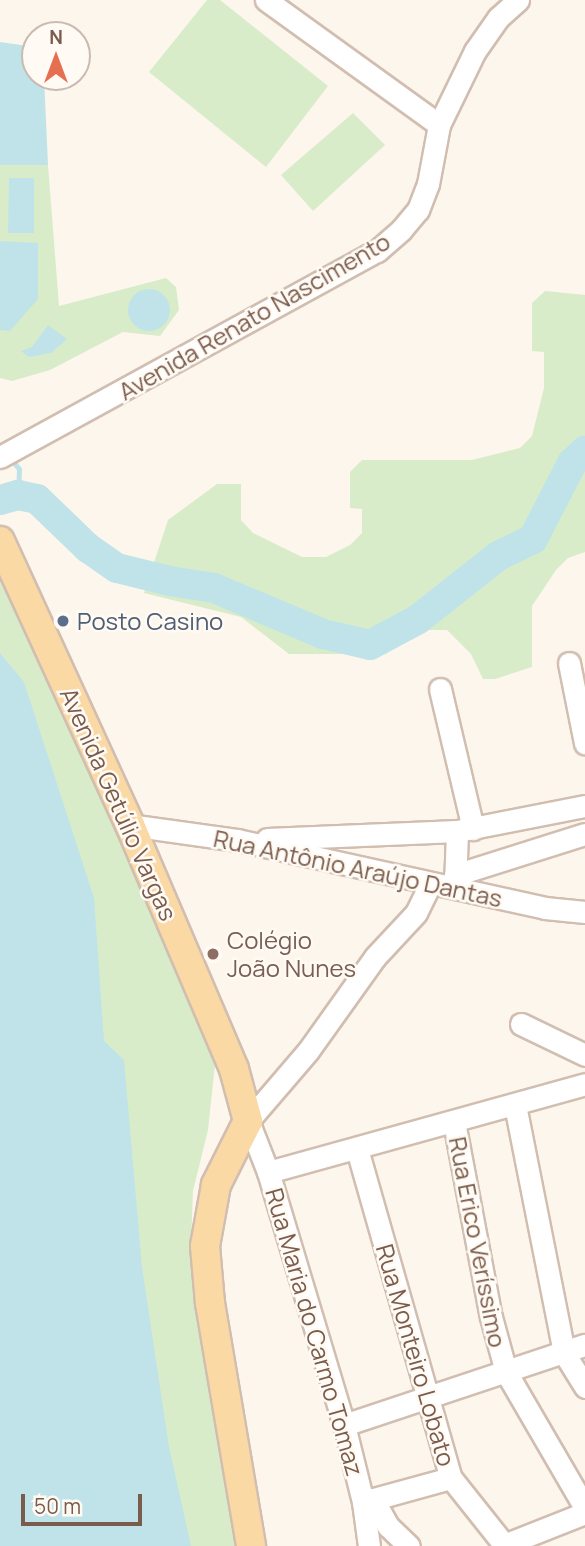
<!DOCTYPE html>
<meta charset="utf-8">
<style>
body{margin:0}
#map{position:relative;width:585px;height:1546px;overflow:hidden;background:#fdf6ec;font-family:Manrope,sans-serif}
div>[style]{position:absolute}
.green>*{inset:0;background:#d8ecc9}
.water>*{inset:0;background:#bfe3e8}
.round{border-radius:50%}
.stream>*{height:5px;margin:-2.5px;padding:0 2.5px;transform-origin:2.5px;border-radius:2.5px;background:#bfe3e8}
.river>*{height:30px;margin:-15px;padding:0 15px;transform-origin:15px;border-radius:15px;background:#bfe3e8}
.roads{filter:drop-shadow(2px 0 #d1beb0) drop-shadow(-2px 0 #d1beb0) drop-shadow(0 2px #d1beb0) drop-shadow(0 -2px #d1beb0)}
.minor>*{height:21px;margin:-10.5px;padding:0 10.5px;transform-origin:10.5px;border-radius:10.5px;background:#fff}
.major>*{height:28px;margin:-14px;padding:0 14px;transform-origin:14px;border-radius:14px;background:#fbd9a5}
.dots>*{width:19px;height:19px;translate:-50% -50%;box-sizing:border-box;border:4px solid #fffaf3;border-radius:50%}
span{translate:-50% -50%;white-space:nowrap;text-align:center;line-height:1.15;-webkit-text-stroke:5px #fffaf3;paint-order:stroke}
.street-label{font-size:24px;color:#7a5c4d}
.service-label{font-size:24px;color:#4e5e75}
.left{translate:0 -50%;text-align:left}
.education-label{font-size:24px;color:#785e54}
.north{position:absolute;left:21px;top:21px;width:70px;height:70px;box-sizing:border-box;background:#fffaf3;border:2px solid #cabbb1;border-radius:50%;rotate:0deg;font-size:19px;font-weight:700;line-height:28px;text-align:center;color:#7a5c4d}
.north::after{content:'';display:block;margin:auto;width:24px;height:32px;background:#e76f51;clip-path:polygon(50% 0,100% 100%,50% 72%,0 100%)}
.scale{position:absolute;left:21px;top:1494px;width:121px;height:32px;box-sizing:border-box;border:4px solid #7a5c4d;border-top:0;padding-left:9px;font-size:21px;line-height:24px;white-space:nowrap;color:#7a5c4d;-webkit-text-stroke:5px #fffaf3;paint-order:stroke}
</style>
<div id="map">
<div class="green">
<div style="clip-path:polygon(207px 0,220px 0,328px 86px,266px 167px,149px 72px)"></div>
<div style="clip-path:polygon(353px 113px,385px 145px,313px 211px,281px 175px)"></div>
<div style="clip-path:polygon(0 165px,48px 165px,59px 306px,166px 278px,176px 287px,179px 310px,160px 336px,123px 332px,50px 370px,12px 381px,0 378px)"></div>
<div style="clip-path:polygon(545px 291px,585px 295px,585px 552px,568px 558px,556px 570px,532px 606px,532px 667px,495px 679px,483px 679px,471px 654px,447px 630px,411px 630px,386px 654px,289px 654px,241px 617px,144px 593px,168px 520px,217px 484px,241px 484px,241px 520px,253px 533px,302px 557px,326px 557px,350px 545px,362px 533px,362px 509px,350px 508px,350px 472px,362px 460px,472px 460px,520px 448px,532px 436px,544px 388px,544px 352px,532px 351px,532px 303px)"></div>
<div style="clip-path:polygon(0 576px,216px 1055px,208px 1130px,193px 1191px,191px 1245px,201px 1341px,248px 1546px,0 1546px)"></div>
</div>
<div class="water">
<div style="clip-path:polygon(0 42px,35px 47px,35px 77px,44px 77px,48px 165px,0 165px)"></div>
<div style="clip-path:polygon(9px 178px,34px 178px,34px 233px,8px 233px)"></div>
<div style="clip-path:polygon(0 241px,38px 243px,38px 299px,10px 331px,0 330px)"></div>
<div class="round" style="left:128px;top:289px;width:42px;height:42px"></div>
<div style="clip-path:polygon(48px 325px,67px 339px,51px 353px,29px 357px,21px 351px,32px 347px)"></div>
<div style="clip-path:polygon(0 653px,24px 682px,94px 898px,104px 1041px,124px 1060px,142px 1267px,169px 1447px,191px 1546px,0 1546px)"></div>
</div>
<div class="stream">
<div style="left:11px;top:459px;width:13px;rotate:51deg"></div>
<div style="left:19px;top:469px;width:26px;rotate:92deg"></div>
</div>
<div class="river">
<div style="left:0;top:500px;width:19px;rotate:-16deg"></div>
<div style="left:18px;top:495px;width:19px;rotate:12deg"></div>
<div style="left:37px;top:499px;width:71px;rotate:43.9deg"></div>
<div style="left:88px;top:548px;width:35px;rotate:35deg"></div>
<div style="left:117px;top:568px;width:55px;rotate:13.8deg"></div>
<div style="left:170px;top:581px;width:45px;rotate:9deg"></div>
<div style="left:214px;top:588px;width:118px;rotate:22.9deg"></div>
<div style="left:323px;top:634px;width:48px;rotate:13.2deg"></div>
<div style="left:370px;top:645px;width:53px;rotate:-28deg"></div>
<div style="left:417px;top:620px;width:103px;rotate:-38.3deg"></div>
<div style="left:498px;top:556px;width:39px;rotate:-26deg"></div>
<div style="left:533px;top:539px;width:85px;rotate:-62.8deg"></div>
<div style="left:572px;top:463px;width:18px;rotate:-43deg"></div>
</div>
<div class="roads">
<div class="minor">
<div style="left:266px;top:0;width:213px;rotate:35.8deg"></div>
<div style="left:0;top:457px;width:430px;rotate:-28.7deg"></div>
<div style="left:377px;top:251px;width:32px;rotate:-41deg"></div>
<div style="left:401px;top:230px;width:26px;rotate:-50deg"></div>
<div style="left:418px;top:210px;width:28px;rotate:-69deg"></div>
<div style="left:428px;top:184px;width:60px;rotate:-79.4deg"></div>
<div style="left:439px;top:125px;width:82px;rotate:-64.1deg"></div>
<div style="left:475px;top:51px;width:40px;rotate:-55.1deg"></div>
<div style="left:498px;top:18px;width:27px;rotate:-42deg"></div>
<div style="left:569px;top:663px;width:82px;rotate:78.7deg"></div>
<div style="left:440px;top:689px;width:144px;rotate:76.7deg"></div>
<div style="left:130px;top:825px;width:108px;rotate:8deg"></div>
<div style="left:237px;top:840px;width:315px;rotate:12.4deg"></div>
<div style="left:545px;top:908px;width:40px;rotate:5.7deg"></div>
<div style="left:267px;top:839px;width:190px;rotate:-2.4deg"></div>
<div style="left:457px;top:831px;width:130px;rotate:-11.1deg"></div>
<div style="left:455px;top:875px;width:136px;rotate:-17.5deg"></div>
<div style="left:455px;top:886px;width:55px;rotate:-87.9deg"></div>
<div style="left:521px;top:1024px;width:71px;rotate:25.8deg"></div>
<div style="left:515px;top:1105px;width:253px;rotate:78.8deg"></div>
<div style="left:564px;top:1353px;width:40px;rotate:58deg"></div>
<div style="left:454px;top:1122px;width:198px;rotate:79.3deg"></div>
<div style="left:491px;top:1317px;width:57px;rotate:74.7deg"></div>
<div style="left:506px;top:1372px;width:157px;rotate:59.8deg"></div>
<div style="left:357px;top:1149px;width:342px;rotate:74.1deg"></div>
<div style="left:451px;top:1478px;width:87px;rotate:51.5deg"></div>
<div style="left:268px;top:1172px;width:329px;rotate:-15.5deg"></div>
<div style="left:344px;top:1425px;width:254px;rotate:-18.4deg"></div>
<div style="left:373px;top:1499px;width:31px;rotate:61deg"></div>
<div style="left:388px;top:1526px;width:29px;rotate:44deg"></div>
<div style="left:363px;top:1502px;width:91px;rotate:-15.3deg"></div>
<div style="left:504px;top:1545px;width:87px;rotate:-21.6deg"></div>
<div style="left:369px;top:1546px;width:44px;rotate:-97.8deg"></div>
<div style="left:363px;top:1502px;width:79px;rotate:-103.9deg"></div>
<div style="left:344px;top:1425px;width:264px;rotate:-106.7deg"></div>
<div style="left:268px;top:1172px;width:55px;rotate:-111.4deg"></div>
<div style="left:248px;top:1121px;width:92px;rotate:-49.4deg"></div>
<div style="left:308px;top:1051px;width:115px;rotate:-54.5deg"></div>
<div style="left:375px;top:957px;width:60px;rotate:-47deg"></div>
<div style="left:416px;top:913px;width:32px;rotate:-64deg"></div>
</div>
<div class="major">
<div style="left:0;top:541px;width:312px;rotate:65.4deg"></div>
<div style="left:130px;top:825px;width:265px;rotate:66.9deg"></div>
<div style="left:234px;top:1069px;width:54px;rotate:74.9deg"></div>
<div style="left:248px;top:1121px;width:72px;rotate:116.6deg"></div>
<div style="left:216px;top:1185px;width:62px;rotate:100.2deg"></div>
<div style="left:205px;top:1246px;width:57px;rotate:85deg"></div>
<div style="left:210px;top:1303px;width:246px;rotate:80.4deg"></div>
</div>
</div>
<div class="dots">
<div style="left:63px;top:621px;background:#5c6f8a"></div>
<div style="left:213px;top:954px;background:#8d6e63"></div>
</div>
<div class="street-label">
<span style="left:254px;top:316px;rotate:-30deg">Avenida Renato Nascimento</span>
<span style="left:119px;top:804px;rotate:66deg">Avenida Getúlio Vargas</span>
<span style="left:358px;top:868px;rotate:12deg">Rua Antônio Araújo Dantas</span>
<span style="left:478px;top:1242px;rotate:79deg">Rua Erico Veríssimo</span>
<span style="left:315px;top:1332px;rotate:74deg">Rua Maria do Carmo Tomaz</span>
<span style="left:416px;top:1355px;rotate:74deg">Rua Monteiro Lobato</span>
</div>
<div class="service-label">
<span class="left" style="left:77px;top:621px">Posto Casino</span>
</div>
<div class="education-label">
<span class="left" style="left:227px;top:954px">Colégio<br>João Nunes</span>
</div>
<div class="north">N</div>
<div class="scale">50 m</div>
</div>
